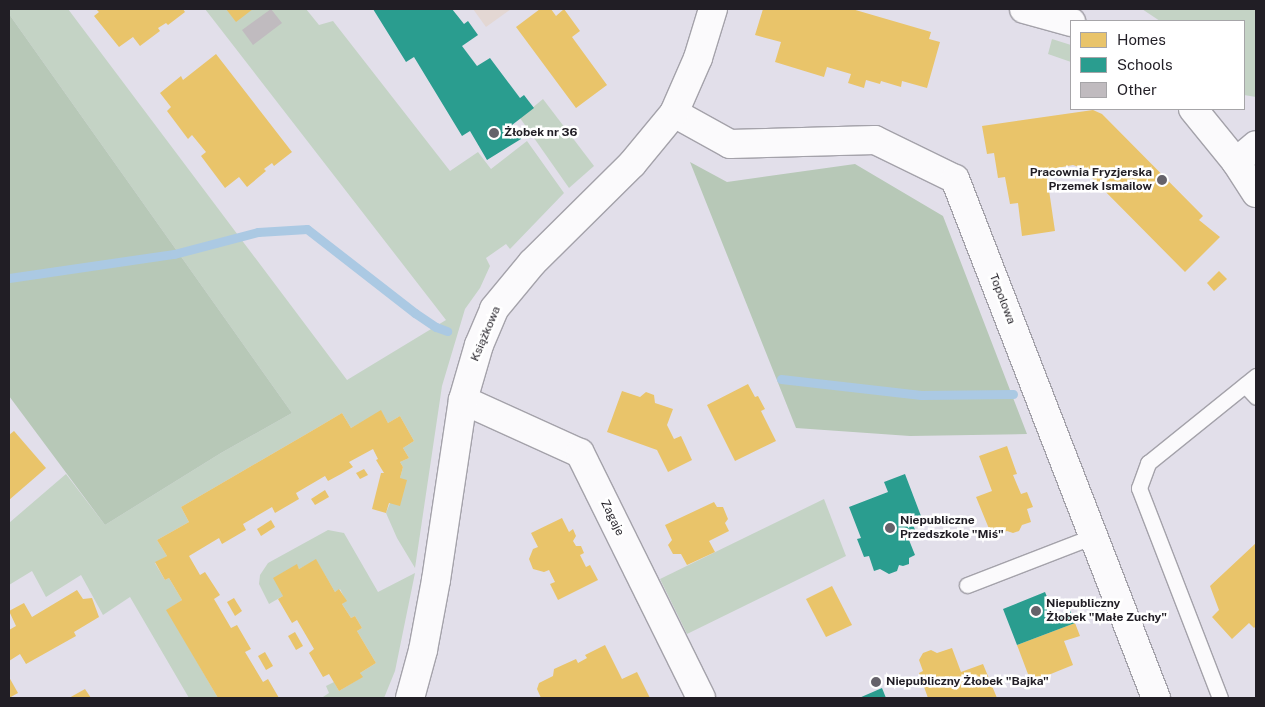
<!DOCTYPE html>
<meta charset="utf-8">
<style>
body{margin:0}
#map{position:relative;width:1265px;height:707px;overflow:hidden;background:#e2dfea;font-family:"Public Sans",sans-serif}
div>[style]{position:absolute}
.commercial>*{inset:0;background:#e3d7d3}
.green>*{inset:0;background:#c4d3c5}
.forest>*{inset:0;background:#b7c8b7}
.homes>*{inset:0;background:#e9c46a}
.schools>*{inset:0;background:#2a9d8f}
.stream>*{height:9px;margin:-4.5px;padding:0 4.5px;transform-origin:4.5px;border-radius:4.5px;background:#abc9e3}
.building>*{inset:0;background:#c0bbbf}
.roads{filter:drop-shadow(1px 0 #a4a2aa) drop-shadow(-1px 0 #a4a2aa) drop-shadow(0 1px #a4a2aa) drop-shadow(0 -1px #a4a2aa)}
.service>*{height:15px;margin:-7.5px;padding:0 7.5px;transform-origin:7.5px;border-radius:7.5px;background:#fbfafc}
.minor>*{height:28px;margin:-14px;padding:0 14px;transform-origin:14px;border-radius:14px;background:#fbfafc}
.dots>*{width:14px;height:14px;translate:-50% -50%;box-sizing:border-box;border:2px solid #fff;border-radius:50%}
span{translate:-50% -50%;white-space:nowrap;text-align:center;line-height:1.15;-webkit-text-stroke:5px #fff;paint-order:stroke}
.poi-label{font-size:12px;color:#211e25;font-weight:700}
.left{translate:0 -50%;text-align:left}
.right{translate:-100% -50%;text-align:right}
.street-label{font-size:12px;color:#211e25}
.frame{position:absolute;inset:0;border:10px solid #211e25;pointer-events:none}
.legend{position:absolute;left:1070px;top:20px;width:175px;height:90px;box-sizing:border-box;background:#fff;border:1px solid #a6a5a8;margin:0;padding:6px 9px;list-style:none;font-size:15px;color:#211e25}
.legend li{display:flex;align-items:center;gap:10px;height:25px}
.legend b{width:25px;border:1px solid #a6a5a8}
</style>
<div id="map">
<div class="commercial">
<div style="clip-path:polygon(473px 9px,511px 9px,486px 27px)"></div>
</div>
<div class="green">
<div style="clip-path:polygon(9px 9px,68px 9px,347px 380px,446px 320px,205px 9px,306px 9px,319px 25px,333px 21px,450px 171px,478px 152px,491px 169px,527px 141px,564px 193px,510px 249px,506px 244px,486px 258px,490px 266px,480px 288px,465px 309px,442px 386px,415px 568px,397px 538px,386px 513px,400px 478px,403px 467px,400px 462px,409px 458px,403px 448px,414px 441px,400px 416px,388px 423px,381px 411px,351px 428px,342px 413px,315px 429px,181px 507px,189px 522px,157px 540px,167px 556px,155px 563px,165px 580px,169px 578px,182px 600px,167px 610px,218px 698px,189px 698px,130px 597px,103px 615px,81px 575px,46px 597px,32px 571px,9px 585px,9px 523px,66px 474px,105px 525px,221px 453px,292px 413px,9px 14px)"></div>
<div style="clip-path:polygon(1142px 9px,1256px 9px,1256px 97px,1244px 95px,1244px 21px,1160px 21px)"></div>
<div style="clip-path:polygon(1052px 39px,1071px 45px,1071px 62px,1048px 54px)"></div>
<div style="clip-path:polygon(543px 99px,594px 166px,569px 188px,520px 118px)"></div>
<div style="clip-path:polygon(824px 499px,846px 556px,687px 634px,660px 579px)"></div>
<div style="clip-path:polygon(328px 530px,344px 533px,378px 592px,415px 573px,395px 671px,384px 698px,323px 697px,329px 693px,326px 686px,334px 682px,339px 691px,362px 677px,360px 673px,376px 663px,357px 631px,362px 628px,355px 616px,351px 618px,342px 604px,346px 601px,340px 589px,335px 592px,316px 560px,299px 569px,297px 565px,283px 596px,269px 604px,259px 584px,260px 575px,268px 563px)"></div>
</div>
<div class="forest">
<div style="clip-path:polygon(9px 14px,292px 413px,221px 453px,105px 525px,9px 396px)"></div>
<div style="clip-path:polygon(690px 162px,727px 182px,855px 164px,943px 216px,1027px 434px,910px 436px,796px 428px)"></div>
</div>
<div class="homes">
<div style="clip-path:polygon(96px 9px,183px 9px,185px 12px,168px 25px,166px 23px,158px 28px,160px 31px,140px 46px,133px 37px,119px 47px,94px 16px,99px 12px)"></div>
<div style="clip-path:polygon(226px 9px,253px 9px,236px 22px)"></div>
<div style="clip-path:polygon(540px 9px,551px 9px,556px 16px,564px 9px,580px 31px,572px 37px,607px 85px,576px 108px,516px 27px)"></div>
<div style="clip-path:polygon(763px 9px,852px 9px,931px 32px,929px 39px,940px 42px,927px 88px,902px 81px,901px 87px,881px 81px,880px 84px,866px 80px,864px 88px,848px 83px,851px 74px,827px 67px,824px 77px,775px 62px,781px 42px,755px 35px)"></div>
<div style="clip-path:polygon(216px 54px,292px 152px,274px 166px,272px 163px,264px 169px,266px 171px,247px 187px,239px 177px,225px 188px,201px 156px,206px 152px,192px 135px,188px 139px,167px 111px,171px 107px,160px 93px,181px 76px,183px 80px)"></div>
<div style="clip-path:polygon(1093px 110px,1102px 114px,1203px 216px,1199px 220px,1220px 237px,1185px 272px,1086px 172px,1082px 168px,1073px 165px,1046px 170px,1055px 231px,1022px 236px,1018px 203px,1010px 204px,1005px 177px,998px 178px,994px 153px,987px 154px,982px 126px)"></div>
<div style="clip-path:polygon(1219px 271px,1227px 279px,1214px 291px,1207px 283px)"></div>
<div style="clip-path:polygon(748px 384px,755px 397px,758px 396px,765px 409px,761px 411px,776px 441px,735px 461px,707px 405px)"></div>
<div style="clip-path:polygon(622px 391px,640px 397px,646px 392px,654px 395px,655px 403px,673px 409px,667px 425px,674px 439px,681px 436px,692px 460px,668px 472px,657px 450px,607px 432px)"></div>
<div style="clip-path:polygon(381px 410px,388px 423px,400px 416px,414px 441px,403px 448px,409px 458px,400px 462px,403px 467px,400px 478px,407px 480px,400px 506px,389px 503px,386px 513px,372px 509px,381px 473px,384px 473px,376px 460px,378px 459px,373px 449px,349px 462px,353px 467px,341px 474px,328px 481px,325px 476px,296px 493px,299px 499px,275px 513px,272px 507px,243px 524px,246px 530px,222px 544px,219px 538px,189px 556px,200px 575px,205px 572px,220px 595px,214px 599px,231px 628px,237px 625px,251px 649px,245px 652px,263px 682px,268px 679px,279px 698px,218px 698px,166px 610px,182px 600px,169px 578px,165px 580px,155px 562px,167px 556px,157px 540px,189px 522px,181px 507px,315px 429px,342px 413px,351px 428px)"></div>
<div style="clip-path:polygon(14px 431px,46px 468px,9px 500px,9px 435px)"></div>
<div style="clip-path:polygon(1007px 446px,1017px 474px,1013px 475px,1021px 494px,1027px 492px,1033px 507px,1027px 509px,1031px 522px,1022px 525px,1019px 531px,1013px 533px,1007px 531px,992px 536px,976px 497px,992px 491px,979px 456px)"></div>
<div style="clip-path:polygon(364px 469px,368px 475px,360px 479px,356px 473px)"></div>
<div style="clip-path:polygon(325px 490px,329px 497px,315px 505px,311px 499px)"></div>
<div style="clip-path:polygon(714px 502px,717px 507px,723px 507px,728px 519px,725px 523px,729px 531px,709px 541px,715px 552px,687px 565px,681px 554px,673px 554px,668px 545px,672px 540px,665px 525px)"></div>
<div style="clip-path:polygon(562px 518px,569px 532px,573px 529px,576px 536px,573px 541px,576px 546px,581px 546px,584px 553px,580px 555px,586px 567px,590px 565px,598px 580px,558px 600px,550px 584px,555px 582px,549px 570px,544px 572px,533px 569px,529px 559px,533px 549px,538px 547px,531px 533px)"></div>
<div style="clip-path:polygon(271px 520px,275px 527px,261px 536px,257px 529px)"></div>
<div style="clip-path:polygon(1256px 543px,1256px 626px,1254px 628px,1249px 623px,1232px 639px,1212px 617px,1219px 610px,1210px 586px)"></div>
<div style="clip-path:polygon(316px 559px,335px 592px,339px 589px,347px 601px,342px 604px,351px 618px,355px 616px,362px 628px,357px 631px,376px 663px,360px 673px,363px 677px,339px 691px,329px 674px,323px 677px,309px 653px,314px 649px,297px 620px,292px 623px,278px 599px,283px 596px,273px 578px,297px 564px,299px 569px)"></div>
<div style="clip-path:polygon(832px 586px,852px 625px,826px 637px,806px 599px)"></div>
<div style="clip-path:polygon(77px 590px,83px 599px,92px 598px,99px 617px,74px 632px,76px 636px,26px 664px,20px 654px,9px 661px,9px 630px,16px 626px,9px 611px,24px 603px,32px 617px)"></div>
<div style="clip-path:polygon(234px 598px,242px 611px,235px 616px,227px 602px)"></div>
<div style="clip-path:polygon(1075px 623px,1080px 636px,1064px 641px,1073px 665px,1031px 682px,1017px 645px)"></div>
<div style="clip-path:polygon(295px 632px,303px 646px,296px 650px,288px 636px)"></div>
<div style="clip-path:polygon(605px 645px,622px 679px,637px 672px,650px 698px,541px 698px,537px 689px,539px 683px,553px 676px,554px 669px,576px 659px,578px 663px,587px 658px,585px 655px)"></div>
<div style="clip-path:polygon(952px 648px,961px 672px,983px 664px,997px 698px,928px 698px,919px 673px,923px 671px,919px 660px,923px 653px,931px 650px,937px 653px)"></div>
<div style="clip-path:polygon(265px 652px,273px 666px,266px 670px,258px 656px)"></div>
<div style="clip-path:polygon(9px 677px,18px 693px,9px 698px)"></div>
<div style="clip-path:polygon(85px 689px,91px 698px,69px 698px)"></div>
</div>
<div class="schools">
<div style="clip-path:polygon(373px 9px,452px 9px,464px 24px,468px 21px,478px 35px,462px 46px,477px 66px,490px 58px,520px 98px,524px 95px,534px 108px,512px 125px,521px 139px,487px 160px,470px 131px,462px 136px,414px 57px,406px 62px)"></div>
<div style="clip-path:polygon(905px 474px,921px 516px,911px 520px,918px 537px,909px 540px,915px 555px,909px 558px,909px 564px,903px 566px,899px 565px,897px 571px,889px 574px,880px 569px,874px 571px,869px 556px,864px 557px,857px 539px,861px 538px,849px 507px,888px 492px,884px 482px)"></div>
<div style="clip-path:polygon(1045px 592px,1055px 616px,1070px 610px,1075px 623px,1017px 645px,1003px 609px)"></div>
<div style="clip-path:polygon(882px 688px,886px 698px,859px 698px)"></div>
</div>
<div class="stream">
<div style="left:9px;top:278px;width:167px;rotate:-8.3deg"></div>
<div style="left:174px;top:254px;width:87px;rotate:-14.7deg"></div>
<div style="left:258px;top:232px;width:49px;rotate:-3.5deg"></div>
<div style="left:307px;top:229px;width:137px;rotate:37.9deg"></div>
<div style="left:415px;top:313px;width:25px;rotate:34deg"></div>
<div style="left:436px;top:327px;width:12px;rotate:20deg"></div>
<div style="left:781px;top:379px;width:141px;rotate:6.5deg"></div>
<div style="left:921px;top:395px;width:92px;rotate:-0.6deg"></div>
</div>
<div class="building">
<div style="clip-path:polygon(271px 9px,282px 23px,253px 45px,242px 30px)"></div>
</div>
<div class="roads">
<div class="service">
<div style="left:1245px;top:385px;width:16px;rotate:47deg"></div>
<div style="left:967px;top:585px;width:136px;rotate:-21.1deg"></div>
<div style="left:1220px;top:698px;width:225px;rotate:-111.1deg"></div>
<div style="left:1139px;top:488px;width:27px;rotate:-70deg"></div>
<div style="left:1148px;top:463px;width:139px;rotate:-38.9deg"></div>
</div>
<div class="minor">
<div style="left:1024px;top:9px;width:49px;rotate:15.5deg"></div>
<div style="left:1193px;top:109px;width:68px;rotate:50.9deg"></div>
<div style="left:1236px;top:162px;width:37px;rotate:57deg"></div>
<div style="left:674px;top:113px;width:64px;rotate:29deg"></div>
<div style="left:730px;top:144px;width:145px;rotate:-1.6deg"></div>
<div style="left:875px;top:140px;width:89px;rotate:26deg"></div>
<div style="left:955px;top:179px;width:557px;rotate:68.83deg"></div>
<div style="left:1236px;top:162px;width:26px;rotate:-40deg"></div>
<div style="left:463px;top:400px;width:128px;rotate:24.4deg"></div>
<div style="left:580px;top:453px;width:273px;rotate:63.7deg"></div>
<div style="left:410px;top:698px;width:50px;rotate:-74.8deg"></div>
<div style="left:423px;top:650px;width:71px;rotate:-79.5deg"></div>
<div style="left:436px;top:580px;width:182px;rotate:-81.5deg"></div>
<div style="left:463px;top:400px;width:57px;rotate:-73.8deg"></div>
<div style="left:479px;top:345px;width:39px;rotate:-67deg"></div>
<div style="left:494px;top:309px;width:60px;rotate:-50.4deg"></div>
<div style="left:532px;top:263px;width:141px;rotate:-44.7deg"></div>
<div style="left:632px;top:164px;width:66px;rotate:-50.5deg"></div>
<div style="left:674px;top:113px;width:60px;rotate:-66.4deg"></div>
<div style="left:698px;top:58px;width:51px;rotate:-73deg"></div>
</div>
</div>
<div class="dots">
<div style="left:494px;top:133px;background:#65626a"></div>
<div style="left:1162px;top:180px;background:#65626a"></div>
<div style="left:890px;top:528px;background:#65626a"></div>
<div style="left:1036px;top:611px;background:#65626a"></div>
<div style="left:876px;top:682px;background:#65626a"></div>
</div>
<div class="poi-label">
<span class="left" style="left:504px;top:133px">Żłobek nr 36</span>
<span class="right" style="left:1152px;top:180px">Pracownia Fryzjerska<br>Przemek Ismailow</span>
<span class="left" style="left:900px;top:528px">Niepubliczne<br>Przedszkole "Miś"</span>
<span class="left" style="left:1046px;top:611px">Niepubliczny<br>Żłobek "Małe Zuchy"</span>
<span class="left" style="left:886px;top:682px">Niepubliczny Żłobek "Bajka"</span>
</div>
<div class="street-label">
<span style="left:1002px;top:299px;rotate:69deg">Topolowa</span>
<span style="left:486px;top:334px;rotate:-67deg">Książkowa</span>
<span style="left:612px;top:518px;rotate:64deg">Zagaje</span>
</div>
<div class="frame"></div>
<ul class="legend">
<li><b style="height:14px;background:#e9c46a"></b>Homes</li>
<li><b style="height:14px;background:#2a9d8f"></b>Schools</li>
<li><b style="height:14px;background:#c0bbbf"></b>Other</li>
</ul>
</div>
